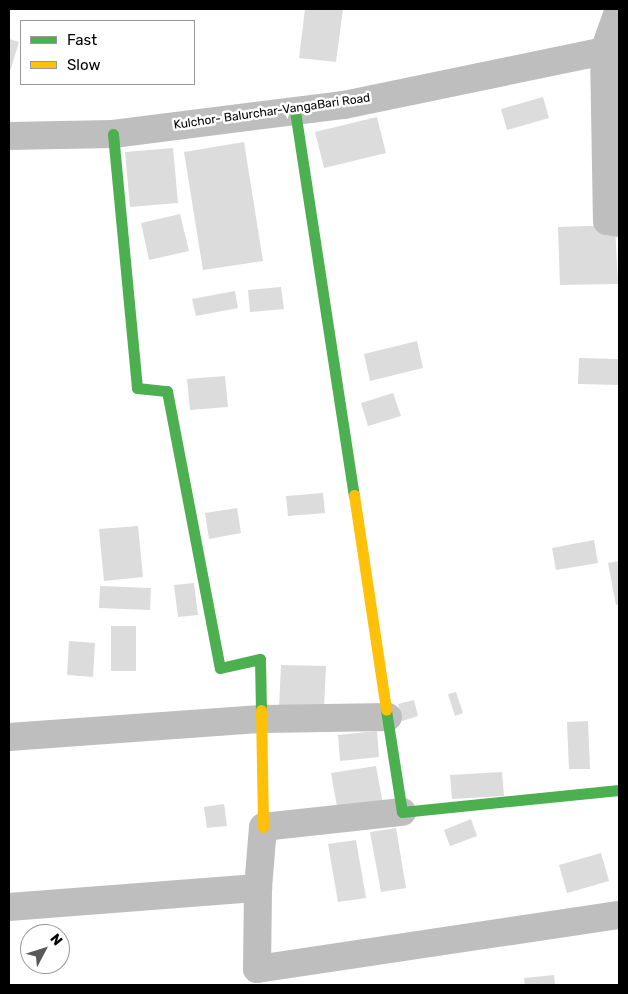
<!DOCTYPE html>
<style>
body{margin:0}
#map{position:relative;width:628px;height:994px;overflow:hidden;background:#fff;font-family:Rubik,sans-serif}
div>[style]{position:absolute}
.building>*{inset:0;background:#dcdcdc}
.street>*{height:28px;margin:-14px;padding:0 14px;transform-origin:14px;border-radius:14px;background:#bebebe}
.fast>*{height:11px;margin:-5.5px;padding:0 5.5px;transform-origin:5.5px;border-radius:5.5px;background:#4caf50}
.slow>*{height:11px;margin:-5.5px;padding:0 5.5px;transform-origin:5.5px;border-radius:5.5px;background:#ffc107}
span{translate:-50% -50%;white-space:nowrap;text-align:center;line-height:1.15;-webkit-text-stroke:5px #fff;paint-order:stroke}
.street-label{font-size:12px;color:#000}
.frame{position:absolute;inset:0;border:10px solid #000;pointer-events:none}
.legend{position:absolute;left:20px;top:20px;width:175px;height:65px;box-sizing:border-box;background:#fff;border:1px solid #999;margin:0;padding:6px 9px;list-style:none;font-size:15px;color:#000}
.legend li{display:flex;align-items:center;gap:10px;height:25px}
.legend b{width:25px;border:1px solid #999}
.north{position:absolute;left:20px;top:924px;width:50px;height:50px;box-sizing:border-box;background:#fff;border:1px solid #999;border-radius:50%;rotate:50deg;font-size:14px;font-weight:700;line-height:20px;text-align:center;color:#000}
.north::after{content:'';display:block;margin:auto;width:18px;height:22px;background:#595959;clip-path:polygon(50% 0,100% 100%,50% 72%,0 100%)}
</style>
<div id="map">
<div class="building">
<div style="clip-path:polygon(305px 9px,343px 9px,336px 62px,299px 58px)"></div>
<div style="clip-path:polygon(9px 39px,19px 42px,9px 75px)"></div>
<div style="clip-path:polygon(543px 97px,549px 118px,507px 130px,501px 109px)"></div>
<div style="clip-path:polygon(377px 117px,386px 153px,324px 168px,315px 132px)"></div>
<div style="clip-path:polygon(244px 142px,263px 261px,203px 270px,184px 152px)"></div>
<div style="clip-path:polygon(173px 148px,178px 203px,130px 207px,125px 152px)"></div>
<div style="clip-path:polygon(180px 214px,189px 251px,149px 260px,141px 223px)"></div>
<div style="clip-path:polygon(615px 225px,618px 284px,560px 285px,558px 227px)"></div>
<div style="clip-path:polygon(281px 287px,284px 309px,250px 312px,248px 290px)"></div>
<div style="clip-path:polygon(235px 291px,238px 308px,196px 316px,192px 299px)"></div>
<div style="clip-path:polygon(417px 341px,423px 368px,370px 381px,364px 354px)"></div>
<div style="clip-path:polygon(579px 358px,619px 359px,619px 385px,578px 384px)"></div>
<div style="clip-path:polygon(225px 376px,228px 407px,190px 410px,187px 379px)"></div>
<div style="clip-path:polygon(393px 393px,401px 416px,368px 426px,361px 403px)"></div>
<div style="clip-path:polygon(323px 493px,325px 513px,288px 516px,286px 496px)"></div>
<div style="clip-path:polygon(237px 508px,241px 533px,209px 539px,205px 513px)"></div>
<div style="clip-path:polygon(138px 526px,143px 577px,104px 581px,99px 529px)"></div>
<div style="clip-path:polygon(594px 540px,598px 563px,556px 570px,552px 548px)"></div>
<div style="clip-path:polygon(619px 561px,619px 604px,616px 605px,608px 563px)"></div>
<div style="clip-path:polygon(194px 583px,198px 615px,178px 617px,174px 585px)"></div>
<div style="clip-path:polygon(100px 586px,151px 588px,150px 610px,99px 608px)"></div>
<div style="clip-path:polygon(111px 626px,136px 626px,136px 671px,111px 671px)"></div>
<div style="clip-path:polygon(69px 641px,95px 643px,93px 677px,67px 675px)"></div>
<div style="clip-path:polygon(281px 665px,326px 666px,324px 709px,279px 708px)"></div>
<div style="clip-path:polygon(456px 692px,463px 713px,455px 716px,448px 694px)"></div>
<div style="clip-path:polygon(414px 700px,418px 716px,402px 721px,398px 704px)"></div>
<div style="clip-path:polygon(588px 721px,590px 769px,569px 769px,567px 722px)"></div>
<div style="clip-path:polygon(377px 731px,379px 757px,340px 761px,338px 735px)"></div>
<div style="clip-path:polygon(376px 766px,383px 804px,338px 812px,331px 773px)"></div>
<div style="clip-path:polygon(502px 772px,504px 796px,452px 799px,450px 775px)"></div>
<div style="clip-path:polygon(224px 804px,227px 826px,207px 828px,204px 807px)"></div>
<div style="clip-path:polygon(471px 819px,477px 836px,450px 846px,444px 830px)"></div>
<div style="clip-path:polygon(396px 828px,406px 888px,381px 892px,370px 832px)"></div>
<div style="clip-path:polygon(356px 840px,366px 898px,338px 902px,328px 844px)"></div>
<div style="clip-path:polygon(601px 853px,609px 881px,567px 893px,559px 865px)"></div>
<div style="clip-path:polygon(554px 975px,555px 985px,525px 985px,524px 978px)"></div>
</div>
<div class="street">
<div style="left:619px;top:9px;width:45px;rotate:109.7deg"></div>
<div style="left:604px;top:51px;width:170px;rotate:89deg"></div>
<div style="left:607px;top:221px;width:12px;rotate:9deg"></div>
<div style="left:9px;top:136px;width:104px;rotate:-1.1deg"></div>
<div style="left:113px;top:134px;width:233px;rotate:-7.2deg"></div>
<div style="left:344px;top:105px;width:266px;rotate:-11.7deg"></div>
<div style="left:604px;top:51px;width:17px;rotate:-31deg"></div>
<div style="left:9px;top:737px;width:255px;rotate:-4.1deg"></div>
<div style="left:263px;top:719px;width:125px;rotate:-0.9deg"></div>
<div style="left:258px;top:888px;width:81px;rotate:90.7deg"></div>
<div style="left:257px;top:969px;width:366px;rotate:-8.5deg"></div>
<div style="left:9px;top:907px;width:250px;rotate:-4.4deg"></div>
<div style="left:258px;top:888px;width:61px;rotate:-85.3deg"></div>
<div style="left:263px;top:827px;width:140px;rotate:-6.2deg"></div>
</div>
<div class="fast">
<div style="left:295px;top:111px;width:389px;rotate:81.3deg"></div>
<div style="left:113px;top:134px;width:255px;rotate:84.6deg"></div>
<div style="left:137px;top:388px;width:30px;rotate:6deg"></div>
<div style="left:167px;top:391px;width:282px;rotate:79.2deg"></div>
<div style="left:220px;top:668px;width:41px;rotate:-12.7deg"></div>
<div style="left:260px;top:659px;width:51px;rotate:88.9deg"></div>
<div style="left:386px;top:710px;width:103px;rotate:81.1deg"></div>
<div style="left:402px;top:812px;width:218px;rotate:-5.8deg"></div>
</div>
<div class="slow">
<div style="left:354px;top:495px;width:217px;rotate:81.5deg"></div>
<div style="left:261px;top:710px;width:117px;rotate:89deg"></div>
</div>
<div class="street-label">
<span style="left:272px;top:112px;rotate:-8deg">Kulchor- Balurchar-VangaBari Road</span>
</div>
<div class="frame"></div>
<ul class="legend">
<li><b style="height:6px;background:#4caf50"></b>Fast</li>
<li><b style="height:6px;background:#ffc107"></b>Slow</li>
</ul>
<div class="north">N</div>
</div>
